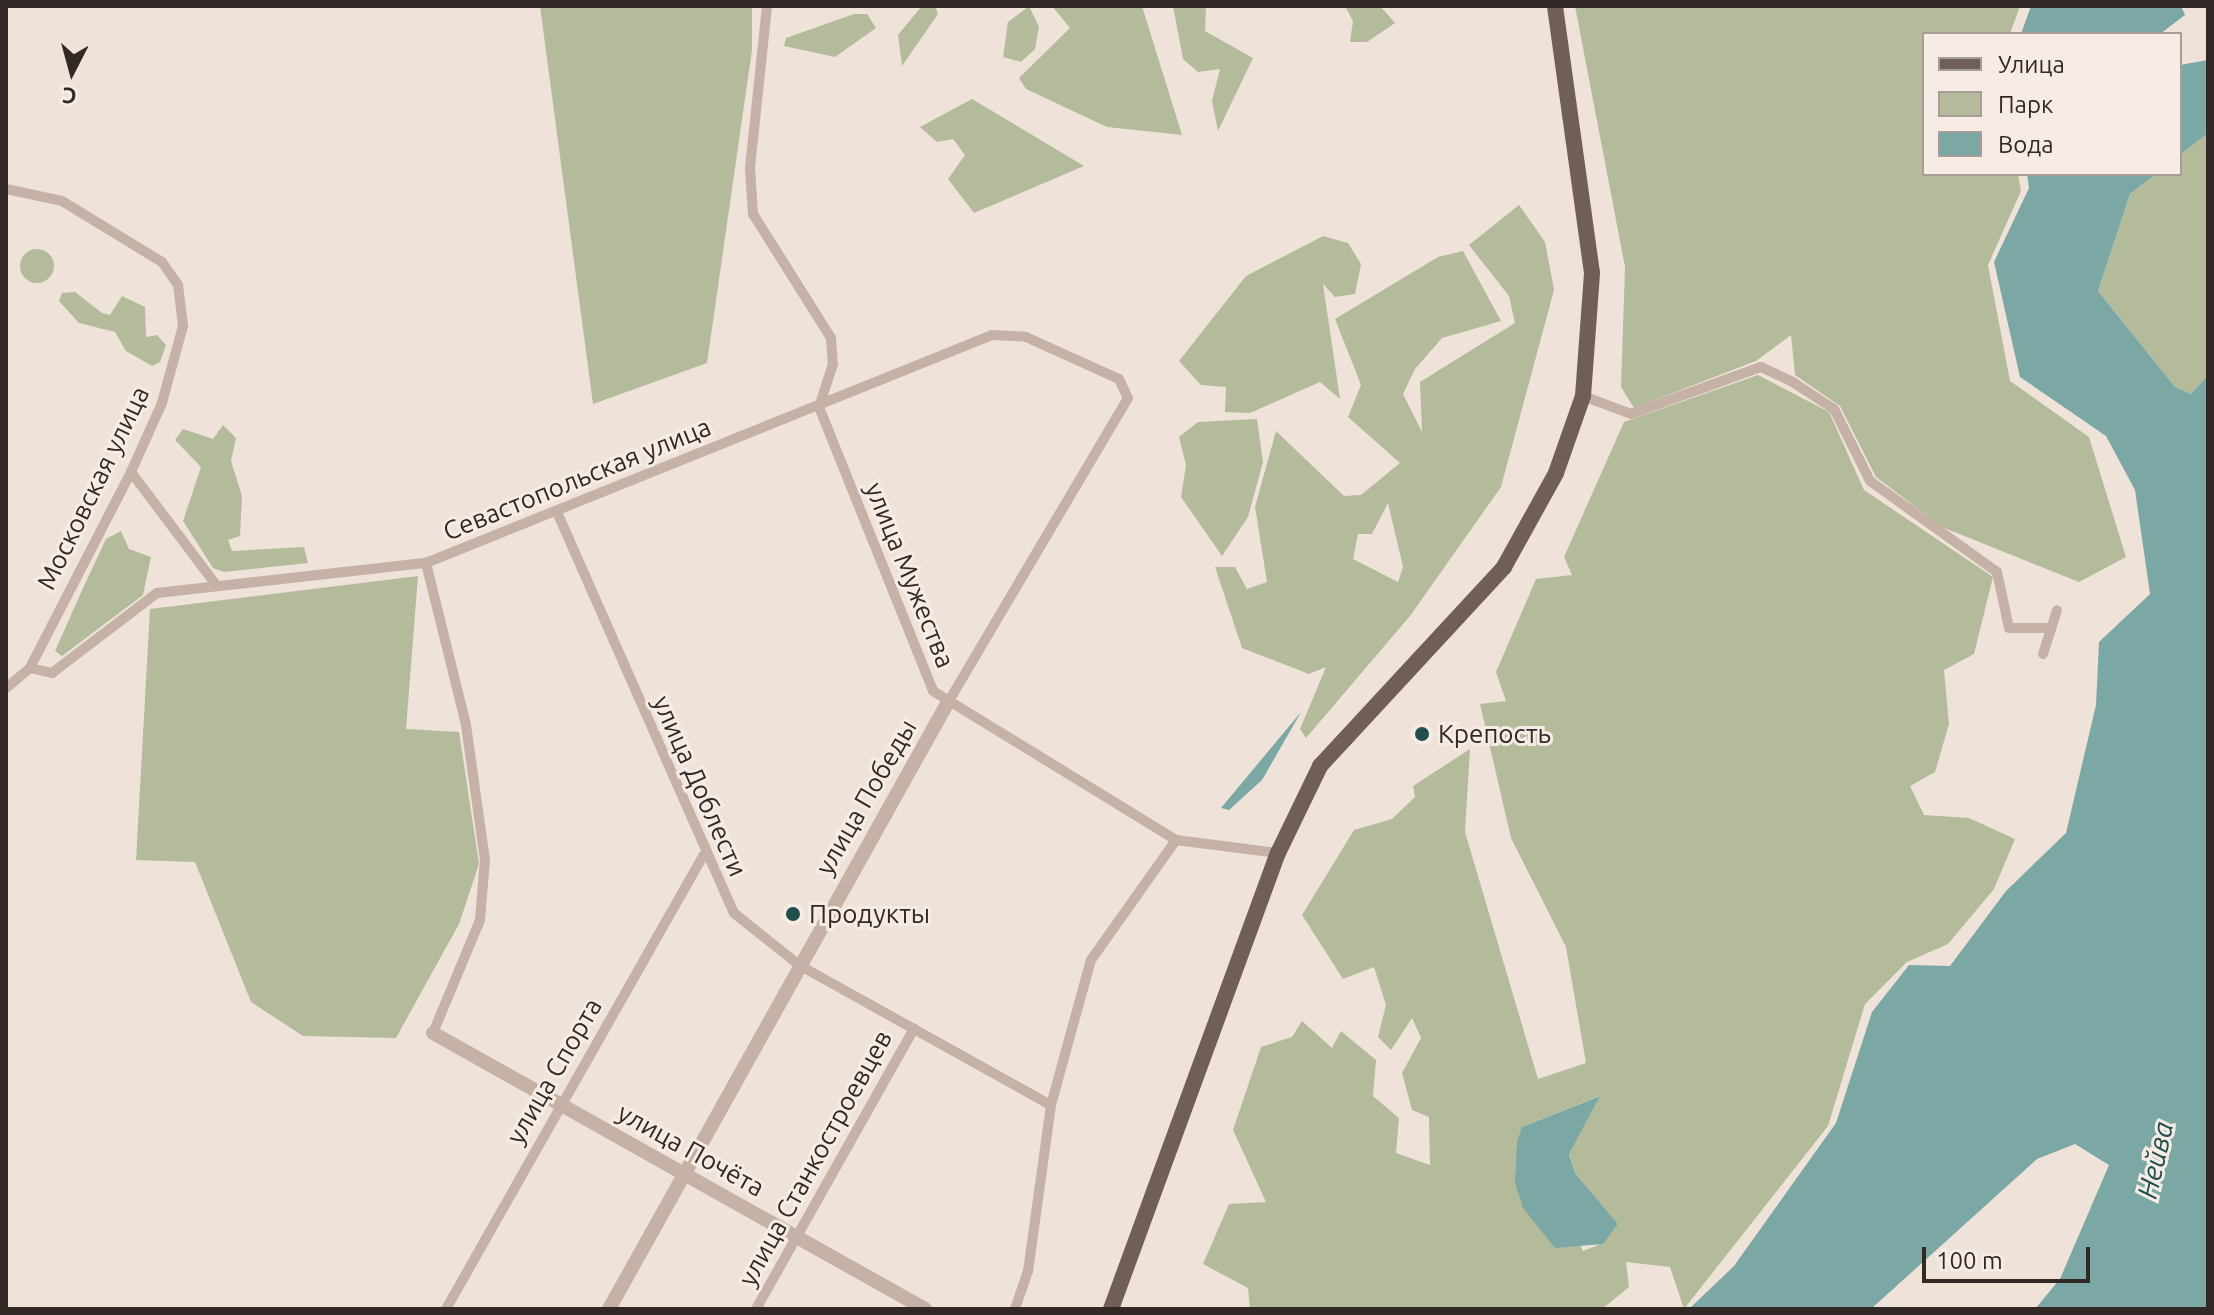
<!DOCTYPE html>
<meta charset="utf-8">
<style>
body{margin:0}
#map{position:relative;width:2214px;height:1315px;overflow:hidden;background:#eee2d9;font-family:Ubuntu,sans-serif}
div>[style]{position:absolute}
.green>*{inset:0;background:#b4bb9b}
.round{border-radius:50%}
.water>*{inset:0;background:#7ba8a5}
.minor>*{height:10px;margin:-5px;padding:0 5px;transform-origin:5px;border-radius:5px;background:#c5b1a6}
.tertiary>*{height:14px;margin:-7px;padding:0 7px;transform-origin:7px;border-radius:7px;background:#c5b1a6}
.primary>*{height:16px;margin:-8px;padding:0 8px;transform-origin:8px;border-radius:8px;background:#725e59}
.dots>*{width:22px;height:22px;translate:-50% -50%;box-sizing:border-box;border:4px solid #f7ece5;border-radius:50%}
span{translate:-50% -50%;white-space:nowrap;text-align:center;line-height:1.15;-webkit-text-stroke:6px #f7ece5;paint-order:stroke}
.street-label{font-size:26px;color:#322926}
.poi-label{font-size:26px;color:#322926}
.left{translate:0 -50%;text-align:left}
.water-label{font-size:28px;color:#204f4c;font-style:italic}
.frame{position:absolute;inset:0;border:8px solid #322926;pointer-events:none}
.legend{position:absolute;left:1922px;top:32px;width:260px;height:144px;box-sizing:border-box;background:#f7ece5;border:2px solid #a89e99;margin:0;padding:10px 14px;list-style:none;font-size:24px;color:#322926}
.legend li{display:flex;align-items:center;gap:16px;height:40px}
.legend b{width:40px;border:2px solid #a89e99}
.north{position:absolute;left:32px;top:32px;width:80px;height:80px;-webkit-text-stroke:6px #f7ece5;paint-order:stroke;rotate:186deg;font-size:22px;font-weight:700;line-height:32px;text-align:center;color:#322926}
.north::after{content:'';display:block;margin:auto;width:28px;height:36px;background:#322926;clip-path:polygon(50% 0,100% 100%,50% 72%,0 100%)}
.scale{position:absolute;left:1922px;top:1247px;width:168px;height:36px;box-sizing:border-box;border:4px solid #322926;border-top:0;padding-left:10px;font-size:24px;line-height:28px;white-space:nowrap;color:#322926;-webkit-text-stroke:6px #f7ece5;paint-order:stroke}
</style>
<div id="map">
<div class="green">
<div style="clip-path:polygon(752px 6px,752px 50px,707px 363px,593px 404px,540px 6px)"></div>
<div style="clip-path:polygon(935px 6px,938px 14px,902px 66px,898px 35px,921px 7px)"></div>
<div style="clip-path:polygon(1029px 6px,1039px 27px,1035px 49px,1021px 62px,1003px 57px,1008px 22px)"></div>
<div style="clip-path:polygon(1052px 6px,1142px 6px,1182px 135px,1107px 127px,1026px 89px,1019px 78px,1070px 28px)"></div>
<div style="clip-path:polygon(1173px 6px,1206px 6px,1205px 31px,1253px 58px,1218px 131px,1212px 101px,1220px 69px,1198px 72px,1183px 59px)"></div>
<div style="clip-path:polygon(1345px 6px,1380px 6px,1395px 23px,1367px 42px,1350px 42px,1353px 21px)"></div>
<div style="clip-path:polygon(1575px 6px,2020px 6px,2010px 34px,1924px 34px,1924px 174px,2018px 174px,2021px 191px,1988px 265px,2010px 381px,2089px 437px,2126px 557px,2079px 582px,1942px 527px,1876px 477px,1840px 406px,1795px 375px,1791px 335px,1756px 361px,1634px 408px,1621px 387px,1625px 267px)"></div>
<div style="clip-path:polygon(854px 14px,867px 14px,876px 28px,835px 57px,784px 46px,786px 38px)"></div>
<div style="clip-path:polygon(972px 99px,1084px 166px,974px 213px,948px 179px,965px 155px,953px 139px,937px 142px,920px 127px)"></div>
<div style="clip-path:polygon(2208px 133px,2208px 375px,2191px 394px,2175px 387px,2098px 291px,2130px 194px,2156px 174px,2180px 174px,2180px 155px)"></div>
<div style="clip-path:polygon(evenodd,1519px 205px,1545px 242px,1554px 290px,1501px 487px,1410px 616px,1306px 738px,1300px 729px,1326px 667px,1309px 674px,1242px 648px,1215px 567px,1235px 567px,1247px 589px,1267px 582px,1255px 507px,1276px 431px,1344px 496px,1361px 495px,1400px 463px,1348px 417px,1361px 385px,1335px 319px,1438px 257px,1463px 251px,1501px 321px,1442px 338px,1415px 369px,1403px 394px,1422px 432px,1420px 382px,1515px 323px,1509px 296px,1469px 245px,1519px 205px,1388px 503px,1403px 567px,1398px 582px,1353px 559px,1358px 534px,1372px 534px,1388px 503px)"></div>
<div style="clip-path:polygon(1323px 236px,1348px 243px,1361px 264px,1355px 294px,1335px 297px,1323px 284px,1340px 399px,1320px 382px,1250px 413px,1225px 412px,1226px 387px,1201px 385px,1179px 361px,1246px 276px)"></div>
<div class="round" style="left:20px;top:249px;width:34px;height:34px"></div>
<div style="clip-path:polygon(75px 292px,102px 313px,110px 315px,122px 296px,145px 307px,146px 337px,157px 335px,166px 345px,160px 362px,152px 366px,126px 351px,115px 332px,79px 323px,59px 301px,62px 293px)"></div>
<div style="clip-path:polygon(evenodd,1758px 375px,1829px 412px,1864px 490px,1993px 577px,1974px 654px,1944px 670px,1949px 724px,1935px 772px,1910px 786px,1924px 815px,1969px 818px,2015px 839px,1994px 889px,1948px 944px,1907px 962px,1865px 1004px,1828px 1126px,1684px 1309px,1670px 1267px,1626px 1262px,1629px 1287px,1602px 1309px,1250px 1309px,1248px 1288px,1203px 1264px,1229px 1204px,1266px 1202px,1233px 1130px,1261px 1047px,1292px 1037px,1302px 1021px,1332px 1048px,1341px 1031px,1376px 1060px,1373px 1096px,1399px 1118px,1396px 1153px,1430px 1165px,1429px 1117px,1412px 1110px,1402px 1073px,1421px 1038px,1412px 1018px,1391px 1050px,1378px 1037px,1386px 1005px,1374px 967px,1343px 979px,1302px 915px,1354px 830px,1392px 819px,1415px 797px,1413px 786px,1470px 749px,1465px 832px,1538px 1079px,1586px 1063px,1566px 947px,1511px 838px,1480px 704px,1506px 701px,1496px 672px,1536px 579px,1572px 575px,1564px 557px,1624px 422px,1758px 375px,1599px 1096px,1569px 1153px,1575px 1173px,1618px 1224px,1603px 1243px,1583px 1251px,1522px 1127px,1599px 1096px)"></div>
<div style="clip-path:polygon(1257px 419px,1263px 462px,1248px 517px,1222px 556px,1181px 497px,1186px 465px,1179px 437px,1198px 422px)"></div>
<div style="clip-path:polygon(223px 425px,236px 438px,231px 461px,242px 496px,240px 536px,228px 540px,232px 551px,304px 547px,308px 563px,224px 572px,213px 568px,183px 521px,201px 467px,175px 440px,183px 429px,213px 439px)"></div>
<div style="clip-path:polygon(121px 531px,129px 549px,151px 557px,143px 595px,62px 656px,55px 651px,84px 586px,106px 539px)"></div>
<div style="clip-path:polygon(418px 576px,406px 729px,459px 732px,479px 864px,459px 924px,396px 1038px,303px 1036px,251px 1002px,195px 862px,136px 860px,150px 609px)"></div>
</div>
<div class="water">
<div style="clip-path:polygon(2031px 6px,2181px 6px,2185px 15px,2160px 34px,2021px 34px)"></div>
<div style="clip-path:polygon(2208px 60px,2208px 133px,2180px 155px,2180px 65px)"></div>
<div style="clip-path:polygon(2027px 174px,2156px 174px,2130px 194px,2098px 291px,2175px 387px,2191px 394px,2208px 375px,2208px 1309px,2035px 1309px,2060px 1279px,2109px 1165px,2075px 1144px,2037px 1159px,1871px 1309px,1689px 1309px,1734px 1266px,1836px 1123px,1872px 1012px,1909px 965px,1950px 966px,2006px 891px,2066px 833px,2096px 705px,2099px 642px,2150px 594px,2135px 490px,2106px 436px,2020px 377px,1994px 262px,2029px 188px)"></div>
<div style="clip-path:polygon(1301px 712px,1262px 780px,1229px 810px,1221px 808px)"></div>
<div style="clip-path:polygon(1600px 1096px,1569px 1154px,1575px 1173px,1618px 1224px,1603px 1244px,1555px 1248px,1523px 1208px,1515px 1183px,1517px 1142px,1522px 1127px)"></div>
</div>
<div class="minor">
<div style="left:767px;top:6px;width:163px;rotate:96deg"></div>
<div style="left:750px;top:168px;width:46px;rotate:86.3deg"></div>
<div style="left:753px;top:214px;width:146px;rotate:57.8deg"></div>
<div style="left:831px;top:338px;width:26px;rotate:86deg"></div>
<div style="left:833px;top:364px;width:45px;rotate:108deg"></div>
<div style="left:819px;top:407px;width:306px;rotate:68.1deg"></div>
<div style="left:933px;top:691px;width:285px;rotate:31.5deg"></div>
<div style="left:1176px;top:840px;width:103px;rotate:7.3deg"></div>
<div style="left:6px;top:189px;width:57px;rotate:12.1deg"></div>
<div style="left:62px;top:201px;width:117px;rotate:31.4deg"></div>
<div style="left:162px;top:262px;width:28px;rotate:55deg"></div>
<div style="left:178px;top:285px;width:41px;rotate:83deg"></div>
<div style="left:183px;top:326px;width:80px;rotate:105.3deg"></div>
<div style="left:162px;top:403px;width:76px;rotate:114.2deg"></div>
<div style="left:131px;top:472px;width:220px;rotate:117.3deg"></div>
<div style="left:30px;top:668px;width:31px;rotate:140deg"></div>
<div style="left:1583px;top:396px;width:51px;rotate:20.6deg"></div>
<div style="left:1631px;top:414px;width:138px;rotate:-19.9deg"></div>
<div style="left:1761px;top:367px;width:33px;rotate:25deg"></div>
<div style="left:1791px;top:381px;width:51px;rotate:33.1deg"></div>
<div style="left:1834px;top:409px;width:80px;rotate:63.4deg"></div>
<div style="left:1870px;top:481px;width:156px;rotate:35.6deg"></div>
<div style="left:1997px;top:572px;width:57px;rotate:77.9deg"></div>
<div style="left:2009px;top:628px;width:42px"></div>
<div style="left:131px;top:472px;width:143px;rotate:53deg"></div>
<div style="left:557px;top:512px;width:438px;rotate:66.2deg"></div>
<div style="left:734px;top:913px;width:83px;rotate:38.7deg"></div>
<div style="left:799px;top:965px;width:288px;rotate:29.1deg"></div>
<div style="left:426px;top:563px;width:167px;rotate:76.1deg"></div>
<div style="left:466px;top:725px;width:136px;rotate:82deg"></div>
<div style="left:485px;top:860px;width:60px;rotate:94.8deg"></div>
<div style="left:480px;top:920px;width:122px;rotate:112.6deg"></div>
<div style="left:2043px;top:654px;width:46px;rotate:-72.3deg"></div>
<div style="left:30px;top:668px;width:23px;rotate:13deg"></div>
<div style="left:52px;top:673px;width:132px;rotate:-37.3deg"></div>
<div style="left:157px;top:593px;width:271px;rotate:-6.4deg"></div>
<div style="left:426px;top:563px;width:610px;rotate:-21.94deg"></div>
<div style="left:992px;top:335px;width:34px;rotate:3deg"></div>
<div style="left:1026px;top:337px;width:102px;rotate:24.3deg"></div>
<div style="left:1119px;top:379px;width:21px;rotate:65deg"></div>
<div style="left:1128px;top:398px;width:356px;rotate:120.6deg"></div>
<div style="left:446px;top:1309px;width:521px;rotate:-60.43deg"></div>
<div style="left:756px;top:1309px;width:322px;rotate:-60.6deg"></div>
<div style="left:1015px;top:1309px;width:40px;rotate:-71.1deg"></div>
<div style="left:1028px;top:1271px;width:168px;rotate:-82.1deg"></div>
<div style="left:1051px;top:1105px;width:150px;rotate:-74.6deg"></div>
<div style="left:1091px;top:960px;width:147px;rotate:-54.7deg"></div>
</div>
<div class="tertiary">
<div style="left:433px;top:1033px;width:564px;rotate:29.29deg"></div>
<div style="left:609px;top:1309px;width:693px;rotate:-60.81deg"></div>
</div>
<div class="primary">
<div style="left:1111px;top:1309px;width:486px;rotate:-69.9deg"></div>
<div style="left:1278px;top:853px;width:97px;rotate:-64.2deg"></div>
<div style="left:1320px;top:766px;width:271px;rotate:-47.2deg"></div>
<div style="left:1504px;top:567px;width:107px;rotate:-61deg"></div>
<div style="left:1556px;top:473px;width:82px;rotate:-70.7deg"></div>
<div style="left:1583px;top:396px;width:123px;rotate:-85.8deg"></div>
<div style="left:1592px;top:273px;width:270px;rotate:-97.9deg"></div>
</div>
<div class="dots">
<div style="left:1422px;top:734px;background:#204f4c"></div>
<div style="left:793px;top:914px;background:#204f4c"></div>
</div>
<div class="street-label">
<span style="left:577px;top:479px;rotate:-22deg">Севастопольская улица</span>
<span style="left:93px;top:488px;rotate:-64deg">Московская улица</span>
<span style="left:910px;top:575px;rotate:68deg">улица Мужества</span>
<span style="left:700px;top:786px;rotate:66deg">улица Доблести</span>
<span style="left:866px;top:797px;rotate:-60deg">улица Победы</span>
<span style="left:554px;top:1071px;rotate:-60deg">улица Спорта</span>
<span style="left:691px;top:1150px;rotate:29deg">улица Почёта</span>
<span style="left:815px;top:1158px;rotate:-61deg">улица Станкостроевцев</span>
</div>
<div class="poi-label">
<span class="left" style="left:1438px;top:734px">Крепость</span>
<span class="left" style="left:809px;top:914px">Продукты</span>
</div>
<div class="water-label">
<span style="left:2155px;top:1160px;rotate:-77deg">Нейва</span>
</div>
<div class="frame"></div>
<ul class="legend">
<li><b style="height:10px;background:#725e59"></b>Улица</li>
<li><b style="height:22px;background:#b4bb9b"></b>Парк</li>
<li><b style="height:22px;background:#7ba8a5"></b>Вода</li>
</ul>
<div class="north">С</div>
<div class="scale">100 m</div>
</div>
